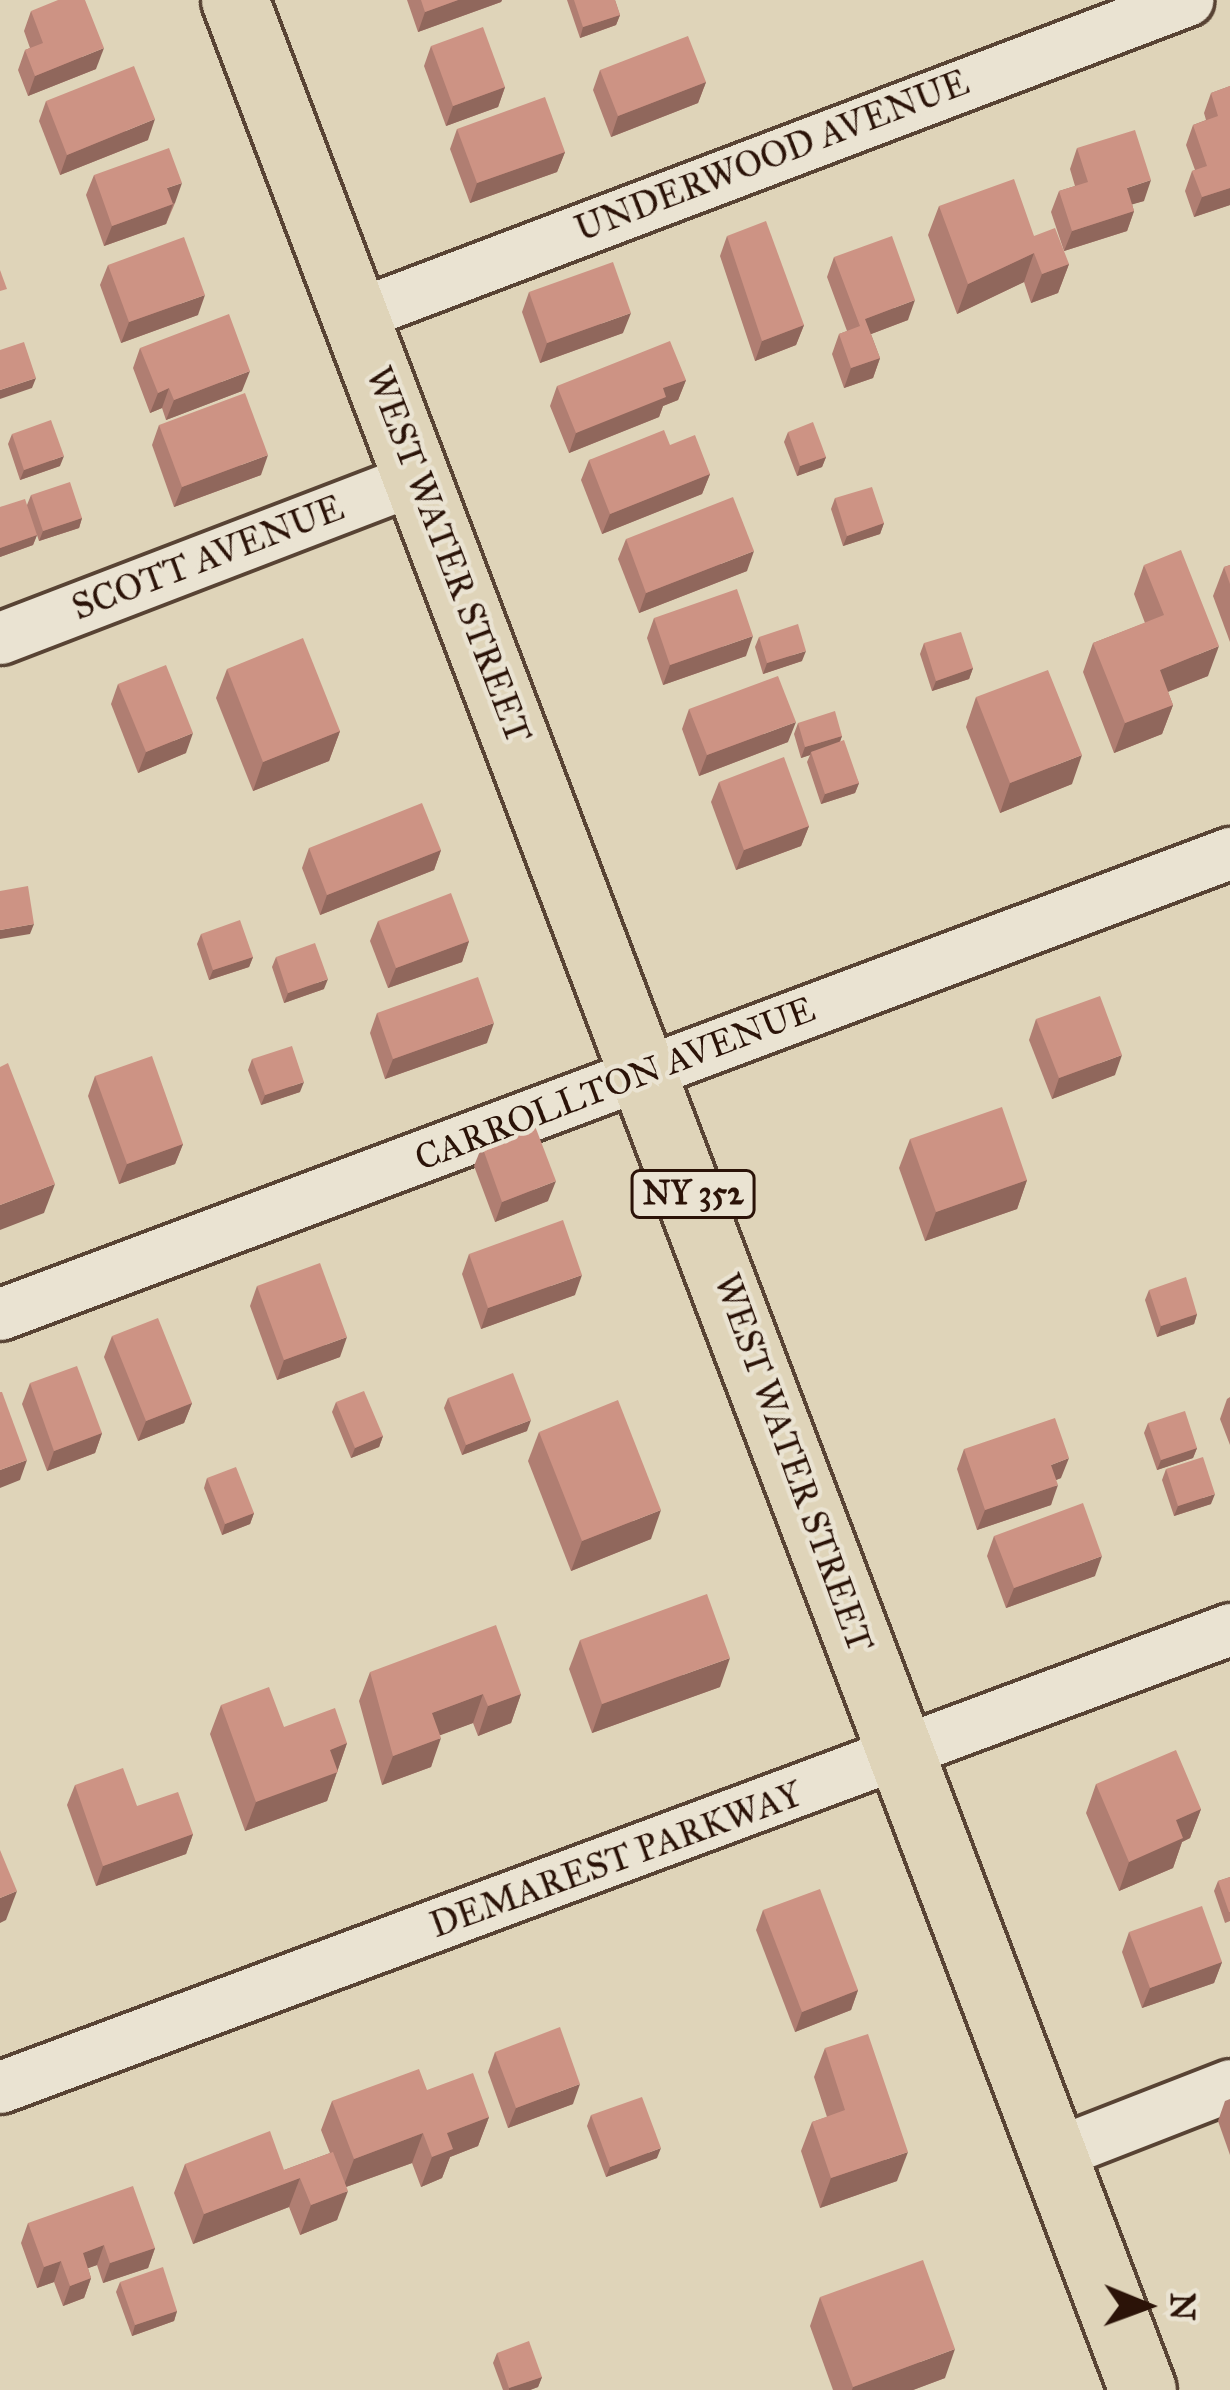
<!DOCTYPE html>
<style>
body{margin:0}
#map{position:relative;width:1230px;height:2390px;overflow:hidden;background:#dfd4b9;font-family:"IM FELL Great Primer",serif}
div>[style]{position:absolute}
.roads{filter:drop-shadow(3px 0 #584334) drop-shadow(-3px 0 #584334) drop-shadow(0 3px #584334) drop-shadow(0 -3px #584334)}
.minor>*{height:51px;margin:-25.5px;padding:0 25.5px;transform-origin:25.5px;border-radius:25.5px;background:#eae3d2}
.major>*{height:66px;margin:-33px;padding:0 33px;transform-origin:33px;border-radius:33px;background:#dfd4b9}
.wall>*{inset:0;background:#b07e72}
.shaded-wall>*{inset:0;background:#90675c}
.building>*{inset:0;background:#cd9384}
span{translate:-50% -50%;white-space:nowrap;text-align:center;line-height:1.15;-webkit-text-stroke:9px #eae3d2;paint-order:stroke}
.shield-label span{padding:3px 9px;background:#eae3d2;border:3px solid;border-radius:9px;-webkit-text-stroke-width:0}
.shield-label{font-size:33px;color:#2b1308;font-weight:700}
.street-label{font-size:36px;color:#2b1308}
.north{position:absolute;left:1086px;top:2246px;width:120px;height:120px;-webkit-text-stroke:9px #eae3d2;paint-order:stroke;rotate:91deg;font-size:33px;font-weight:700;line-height:48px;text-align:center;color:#2b1308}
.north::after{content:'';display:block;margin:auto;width:42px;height:54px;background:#2b1308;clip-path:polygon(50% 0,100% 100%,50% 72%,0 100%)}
</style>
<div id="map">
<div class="roads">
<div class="minor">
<div style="left:359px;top:314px;width:886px;rotate:-20.77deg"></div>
<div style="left:0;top:638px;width:446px;rotate:-21deg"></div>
<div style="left:0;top:1314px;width:1314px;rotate:-20.55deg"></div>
<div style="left:0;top:2087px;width:1313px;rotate:-20.42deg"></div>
<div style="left:1056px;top:2153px;width:187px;rotate:-21.3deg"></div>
</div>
<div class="major">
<div style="left:235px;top:0;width:2557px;rotate:69.2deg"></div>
</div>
</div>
<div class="wall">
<div style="clip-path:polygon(407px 0,502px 0,501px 2px,418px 32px)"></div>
<div style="clip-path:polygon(567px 0,615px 0,620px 15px,616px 25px,580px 38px)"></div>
<div style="clip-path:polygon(31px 11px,96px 69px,28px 96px,18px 70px,25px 50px,30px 48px,24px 31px)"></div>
<div style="clip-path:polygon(431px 46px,505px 87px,498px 107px,446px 126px,424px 66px)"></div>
<div style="clip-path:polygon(600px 70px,706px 82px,698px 103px,611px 137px,593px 90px)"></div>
<div style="clip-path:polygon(1230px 86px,1230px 205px,1194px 217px,1185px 191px,1192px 171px,1195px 170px,1186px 145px,1193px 125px,1206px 120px,1204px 113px,1211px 93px)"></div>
<div style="clip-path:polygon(46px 101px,148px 140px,60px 175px,39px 121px)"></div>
<div style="clip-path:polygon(457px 129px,565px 152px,557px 172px,470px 203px,450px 149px)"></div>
<div style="clip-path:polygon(1077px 148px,1144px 201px,1132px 204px,1134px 211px,1127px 231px,1064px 251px,1051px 212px,1059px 191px,1075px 186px,1070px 169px)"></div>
<div style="clip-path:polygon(94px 175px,175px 203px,166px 224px,104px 246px,86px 195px)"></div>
<div style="clip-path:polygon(939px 206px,1034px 236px,1069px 264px,1058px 293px,1031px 303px,1024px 282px,957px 314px,928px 235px)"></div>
<div style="clip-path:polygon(727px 236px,804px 325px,796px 345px,755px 361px,720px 256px)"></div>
<div style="clip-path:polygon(834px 257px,908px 320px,871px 334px,880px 358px,873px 378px,844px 388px,832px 354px,839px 334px,847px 331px,827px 277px)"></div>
<div style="clip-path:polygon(108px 265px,198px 315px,121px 343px,100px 285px)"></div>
<div style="clip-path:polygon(529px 292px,623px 333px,540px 363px,522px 312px)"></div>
<div style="clip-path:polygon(140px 348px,242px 391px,166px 420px,162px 408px,150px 413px,133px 368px)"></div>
<div style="clip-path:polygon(686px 380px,678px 400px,663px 406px,659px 417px,569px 453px,550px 406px,557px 386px)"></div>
<div style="clip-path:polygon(159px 425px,261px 475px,174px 507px,152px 445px)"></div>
<div style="clip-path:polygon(788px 432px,826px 457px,822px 467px,797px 476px,784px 442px)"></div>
<div style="clip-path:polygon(12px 434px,60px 466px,20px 480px,8px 444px)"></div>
<div style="clip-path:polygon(670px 445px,710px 474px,702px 494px,602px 534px,581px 480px,589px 460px)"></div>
<div style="clip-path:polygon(31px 495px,82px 518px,79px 528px,39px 541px,37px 535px,33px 545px,0 557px,0 507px,27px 505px)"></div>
<div style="clip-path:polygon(835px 498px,884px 523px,880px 534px,843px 546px,831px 509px)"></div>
<div style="clip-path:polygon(626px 539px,747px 571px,639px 613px,618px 559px)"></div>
<div style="clip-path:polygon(1144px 565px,1208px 676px,1168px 692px,1173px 705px,1162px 734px,1114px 753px,1083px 672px,1093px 643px,1145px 623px,1134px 594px)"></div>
<div style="clip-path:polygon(1230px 565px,1230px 642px,1213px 596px,1224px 567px)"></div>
<div style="clip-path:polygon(654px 618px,746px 656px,663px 685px,647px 638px)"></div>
<div style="clip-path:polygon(759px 637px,802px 661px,763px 674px,755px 647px)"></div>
<div style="clip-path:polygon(924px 643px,973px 668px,969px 679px,932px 691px,920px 654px)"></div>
<div style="clip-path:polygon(227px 669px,340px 731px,329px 761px,253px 791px,216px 698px)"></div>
<div style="clip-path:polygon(118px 684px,186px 753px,138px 773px,111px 704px)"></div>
<div style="clip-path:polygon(976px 697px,1072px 784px,1000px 813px,966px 727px)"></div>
<div style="clip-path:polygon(689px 709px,788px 742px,699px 776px,682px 729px)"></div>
<div style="clip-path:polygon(798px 723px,842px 736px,840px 742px,859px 783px,855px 793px,821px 804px,807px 762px,810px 755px,801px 758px,794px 734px)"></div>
<div style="clip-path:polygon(719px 782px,809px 826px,801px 846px,736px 870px,711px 802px)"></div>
<div style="clip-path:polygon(309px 848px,441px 850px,434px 870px,320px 915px,302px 868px)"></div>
<div style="clip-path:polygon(378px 921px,469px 941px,462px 962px,388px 988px,370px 941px)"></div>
<div style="clip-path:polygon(201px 934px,253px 957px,249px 967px,209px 980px,197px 944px)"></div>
<div style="clip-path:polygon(276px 957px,324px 989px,284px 1003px,272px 967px)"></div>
<div style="clip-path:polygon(377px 1013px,487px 1043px,385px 1079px,370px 1033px)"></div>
<div style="clip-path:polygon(1036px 1019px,1115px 1075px,1052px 1099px,1029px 1040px)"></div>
<div style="clip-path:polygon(252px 1059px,300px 1092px,261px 1105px,248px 1070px)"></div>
<div style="clip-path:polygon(95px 1076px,183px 1144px,175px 1164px,119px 1184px,88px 1096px)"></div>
<div style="clip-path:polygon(910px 1139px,1027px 1180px,1017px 1209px,925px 1241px,899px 1168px)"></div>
<div style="clip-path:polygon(482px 1146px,548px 1201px,495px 1222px,474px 1166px)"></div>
<div style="clip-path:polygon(469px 1254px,575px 1295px,481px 1329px,462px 1274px)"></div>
<div style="clip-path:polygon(257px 1286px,340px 1357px,277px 1380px,250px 1306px)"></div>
<div style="clip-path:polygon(1149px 1290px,1197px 1314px,1194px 1324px,1157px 1337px,1145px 1300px)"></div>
<div style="clip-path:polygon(112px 1336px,192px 1403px,184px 1423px,138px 1441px,104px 1357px)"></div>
<div style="clip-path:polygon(30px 1383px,102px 1433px,95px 1453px,47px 1471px,22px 1404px)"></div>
<div style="clip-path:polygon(1230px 1397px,1230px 1445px,1220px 1419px,1227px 1399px)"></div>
<div style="clip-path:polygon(448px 1398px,527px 1431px,462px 1455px,444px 1408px)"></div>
<div style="clip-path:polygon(336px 1402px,383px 1436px,379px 1447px,351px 1458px,332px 1412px)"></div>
<div style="clip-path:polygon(1148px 1423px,1197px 1448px,1193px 1458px,1157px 1470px,1144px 1433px)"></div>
<div style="clip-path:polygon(539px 1432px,651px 1539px,571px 1571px,528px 1461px)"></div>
<div style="clip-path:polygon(964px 1449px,1061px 1478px,1056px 1480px,1051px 1505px,977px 1530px,957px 1469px)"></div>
<div style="clip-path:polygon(1166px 1469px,1211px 1504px,1174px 1516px,1162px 1480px)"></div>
<div style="clip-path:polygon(207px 1478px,254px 1513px,250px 1524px,222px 1535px,204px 1488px)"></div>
<div style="clip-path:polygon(994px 1536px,1095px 1576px,1006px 1608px,987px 1556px)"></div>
<div style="clip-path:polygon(580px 1640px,720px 1687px,592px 1733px,569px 1669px)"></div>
<div style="clip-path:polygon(370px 1672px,521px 1694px,511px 1723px,478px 1736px,473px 1723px,440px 1735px,431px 1767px,382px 1785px,359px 1701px)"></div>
<div style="clip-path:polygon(221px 1705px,284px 1727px,347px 1743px,327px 1801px,245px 1831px,210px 1734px)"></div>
<div style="clip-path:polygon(1096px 1784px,1201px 1809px,1190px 1838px,1182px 1842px,1173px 1868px,1119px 1891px,1086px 1813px)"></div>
<div style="clip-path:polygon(75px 1785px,137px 1806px,193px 1834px,186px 1854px,96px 1886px,67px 1805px)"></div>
<div style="clip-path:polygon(1230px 1877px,1230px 1921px,1225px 1923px,1214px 1891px,1218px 1881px)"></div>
<div style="clip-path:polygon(763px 1910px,858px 1990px,851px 2010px,795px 2032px,756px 1930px)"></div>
<div style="clip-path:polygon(1129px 1932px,1222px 1962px,1214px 1983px,1142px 2008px,1122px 1952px)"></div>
<div style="clip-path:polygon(825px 2048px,897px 2181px,820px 2208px,801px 2151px,812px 2122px,827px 2117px,814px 2077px)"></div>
<div style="clip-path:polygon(495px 2052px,573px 2104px,508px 2128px,488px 2072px)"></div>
<div style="clip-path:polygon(427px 2090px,489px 2117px,478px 2146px,450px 2157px,442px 2178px,421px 2187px,412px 2163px,346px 2187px,337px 2220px,300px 2235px,289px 2207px,193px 2244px,174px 2193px,185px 2164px,284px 2170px,330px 2153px,321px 2130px,332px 2101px)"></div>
<div style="clip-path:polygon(1230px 2099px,1230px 2155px,1218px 2121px,1225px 2101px)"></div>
<div style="clip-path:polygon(591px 2115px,657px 2158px,606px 2177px,587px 2126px)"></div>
<div style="clip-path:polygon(28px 2223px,155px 2248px,148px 2268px,103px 2283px,97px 2265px,88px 2268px,91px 2278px,84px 2298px,63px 2306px,54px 2282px,37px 2288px,21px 2243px)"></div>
<div style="clip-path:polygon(120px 2282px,177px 2311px,174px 2321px,132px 2336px,116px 2292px)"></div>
<div style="clip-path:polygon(820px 2297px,945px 2378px,913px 2390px,833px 2390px,810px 2326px)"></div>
<div style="clip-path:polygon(497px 2353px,542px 2377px,538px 2387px,530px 2390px,503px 2390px,493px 2363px)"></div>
</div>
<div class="shaded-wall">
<div style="clip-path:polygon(458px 0,502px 0,501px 2px,418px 32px,425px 12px)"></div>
<div style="clip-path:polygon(620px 15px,616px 25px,580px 38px,583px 27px)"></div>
<div style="clip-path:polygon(104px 48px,96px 69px,28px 96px,35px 76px)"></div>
<div style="clip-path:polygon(706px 82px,698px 103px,611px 137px,618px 116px)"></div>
<div style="clip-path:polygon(505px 87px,498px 107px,446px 126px,453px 106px)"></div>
<div style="clip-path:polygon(155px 119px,148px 140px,60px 175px,67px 155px)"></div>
<div style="clip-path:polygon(565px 152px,557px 172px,470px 203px,477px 183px)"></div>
<div style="clip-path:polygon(1151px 180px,1144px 201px,1120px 208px,1127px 188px)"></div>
<div style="clip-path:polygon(182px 183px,175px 203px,160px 208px,167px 188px)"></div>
<div style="clip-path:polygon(1230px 188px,1230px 205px,1194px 217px,1202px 197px)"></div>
<div style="clip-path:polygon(173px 204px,166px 224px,104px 246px,112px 226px)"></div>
<div style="clip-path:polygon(1134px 211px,1127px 231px,1064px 251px,1072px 231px)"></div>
<div style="clip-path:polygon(1034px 253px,1024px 282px,957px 314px,968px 284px)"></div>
<div style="clip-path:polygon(1069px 264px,1058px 293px,1031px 303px,1042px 274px)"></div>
<div style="clip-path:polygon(205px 295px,198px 315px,121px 343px,129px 322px)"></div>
<div style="clip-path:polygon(915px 300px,908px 320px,858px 339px,865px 319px)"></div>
<div style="clip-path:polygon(631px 313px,623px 333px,540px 363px,547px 343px)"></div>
<div style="clip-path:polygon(804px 325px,796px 345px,755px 361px,762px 341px)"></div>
<div style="clip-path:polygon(880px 358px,873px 378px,844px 388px,851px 368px)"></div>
<div style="clip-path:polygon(250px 371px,242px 391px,166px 420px,174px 400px)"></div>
<div style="clip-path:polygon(36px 378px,32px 388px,0 399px,0 390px)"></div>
<div style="clip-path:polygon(686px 380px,678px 400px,663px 406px,659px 417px,569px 453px,576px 433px,663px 388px)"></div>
<div style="clip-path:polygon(169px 388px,162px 408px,150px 413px,158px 393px)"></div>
<div style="clip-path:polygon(268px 455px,261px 475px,174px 507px,182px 487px)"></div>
<div style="clip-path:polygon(64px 456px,60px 466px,20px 480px,24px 470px)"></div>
<div style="clip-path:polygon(826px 457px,822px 467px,797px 476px,800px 466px)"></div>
<div style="clip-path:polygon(710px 474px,702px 494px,602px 534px,610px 514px)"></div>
<div style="clip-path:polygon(82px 518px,79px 528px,39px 541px,43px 531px)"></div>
<div style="clip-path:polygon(884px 523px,880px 534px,843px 546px,847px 536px)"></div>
<div style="clip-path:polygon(37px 535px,33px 545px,0 557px,0 548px)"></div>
<div style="clip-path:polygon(754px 551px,747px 571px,639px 613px,646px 593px)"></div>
<div style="clip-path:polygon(753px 636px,746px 656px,663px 685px,670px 665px)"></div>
<div style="clip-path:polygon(1219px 646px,1208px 676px,1149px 699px,1160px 670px)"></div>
<div style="clip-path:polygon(806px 651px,802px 661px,763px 674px,767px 663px)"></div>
<div style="clip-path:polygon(973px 668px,969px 679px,932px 691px,936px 681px)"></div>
<div style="clip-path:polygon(1173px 705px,1162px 734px,1114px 753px,1125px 723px)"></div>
<div style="clip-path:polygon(796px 722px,788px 742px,699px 776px,707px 755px)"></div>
<div style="clip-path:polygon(340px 731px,329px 761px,253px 791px,263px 762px)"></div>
<div style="clip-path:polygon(193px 733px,186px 753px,138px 773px,146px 752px)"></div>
<div style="clip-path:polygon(842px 736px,838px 746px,811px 752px,810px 755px,801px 758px,805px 747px)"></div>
<div style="clip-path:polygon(1082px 755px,1072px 784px,1000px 813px,1010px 783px)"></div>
<div style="clip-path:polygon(859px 783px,855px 793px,821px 804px,825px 794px)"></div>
<div style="clip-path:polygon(809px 826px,801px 846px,736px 870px,744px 850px)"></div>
<div style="clip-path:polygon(441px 850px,434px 870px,320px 915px,327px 895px)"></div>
<div style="clip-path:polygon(34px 924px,30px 934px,0 939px,0 930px)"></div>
<div style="clip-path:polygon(469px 941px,462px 962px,388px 988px,396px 968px)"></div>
<div style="clip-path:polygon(253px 957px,249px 967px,209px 980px,213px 970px)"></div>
<div style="clip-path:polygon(328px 979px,324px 989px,284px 1003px,288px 993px)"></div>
<div style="clip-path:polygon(494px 1023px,487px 1043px,385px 1079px,393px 1059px)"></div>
<div style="clip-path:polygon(1122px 1055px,1115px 1075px,1052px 1099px,1059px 1078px)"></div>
<div style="clip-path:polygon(304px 1082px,300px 1092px,261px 1105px,265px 1095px)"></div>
<div style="clip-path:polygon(183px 1144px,175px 1164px,119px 1184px,127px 1164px)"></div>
<div style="clip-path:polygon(1027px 1180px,1017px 1209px,925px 1241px,936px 1212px)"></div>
<div style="clip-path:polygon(556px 1181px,548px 1201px,495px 1222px,502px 1202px)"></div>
<div style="clip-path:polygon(55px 1184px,44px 1213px,0 1230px,0 1205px)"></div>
<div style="clip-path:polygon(582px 1275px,575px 1295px,481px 1329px,488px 1308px)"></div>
<div style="clip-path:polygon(1197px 1314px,1194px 1324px,1157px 1337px,1161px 1326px)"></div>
<div style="clip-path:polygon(347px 1337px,340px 1357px,277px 1380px,284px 1360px)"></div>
<div style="clip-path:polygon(192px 1403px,184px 1423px,138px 1441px,146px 1421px)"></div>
<div style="clip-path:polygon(531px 1420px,527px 1431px,462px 1455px,466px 1445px)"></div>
<div style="clip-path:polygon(102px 1433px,95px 1453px,47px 1471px,54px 1451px)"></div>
<div style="clip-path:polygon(383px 1436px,379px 1447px,351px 1458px,355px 1448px)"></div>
<div style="clip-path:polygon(1197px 1448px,1193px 1458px,1157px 1470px,1161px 1460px)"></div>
<div style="clip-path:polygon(1069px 1458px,1061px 1478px,1043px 1485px,1051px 1465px)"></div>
<div style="clip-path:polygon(27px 1460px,20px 1480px,0 1488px,0 1470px)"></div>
<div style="clip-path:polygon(1058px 1485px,1051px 1505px,977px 1530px,985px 1510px)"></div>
<div style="clip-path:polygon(1215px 1494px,1211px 1504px,1174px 1516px,1178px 1506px)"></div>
<div style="clip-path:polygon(661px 1510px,651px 1539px,571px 1571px,582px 1541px)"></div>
<div style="clip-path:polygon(254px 1513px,250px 1524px,222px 1535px,225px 1524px)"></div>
<div style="clip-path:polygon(1102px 1556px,1095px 1576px,1006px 1608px,1014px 1588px)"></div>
<div style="clip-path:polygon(730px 1658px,720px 1687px,592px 1733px,602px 1704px)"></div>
<div style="clip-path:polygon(483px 1694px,473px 1723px,422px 1742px,432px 1713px)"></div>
<div style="clip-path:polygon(521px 1694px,511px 1723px,478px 1736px,488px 1706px)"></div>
<div style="clip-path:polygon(441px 1738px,431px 1767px,382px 1785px,393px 1756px)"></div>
<div style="clip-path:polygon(347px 1743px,327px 1801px,245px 1831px,256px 1802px,330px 1750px)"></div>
<div style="clip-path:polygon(1201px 1809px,1190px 1838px,1182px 1842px,1173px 1868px,1119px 1891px,1129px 1862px,1176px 1820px)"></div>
<div style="clip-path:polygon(193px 1834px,186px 1854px,96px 1886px,103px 1866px)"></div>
<div style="clip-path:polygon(17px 1891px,6px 1920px,0 1923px,0 1898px)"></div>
<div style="clip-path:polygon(1222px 1962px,1214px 1983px,1142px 2008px,1150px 1988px)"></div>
<div style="clip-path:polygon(858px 1990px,851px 2010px,795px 2032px,802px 2012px)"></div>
<div style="clip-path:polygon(580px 2084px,573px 2104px,508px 2128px,516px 2108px)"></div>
<div style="clip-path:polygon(489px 2117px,478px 2146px,450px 2157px,442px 2178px,421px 2187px,432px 2157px,447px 2133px)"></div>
<div style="clip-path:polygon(423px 2133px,412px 2163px,343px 2188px,354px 2159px)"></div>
<div style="clip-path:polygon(661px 2148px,657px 2158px,606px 2177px,610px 2167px)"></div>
<div style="clip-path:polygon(908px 2152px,897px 2181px,820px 2208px,831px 2178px)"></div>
<div style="clip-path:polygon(300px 2178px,289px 2207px,193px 2244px,204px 2214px)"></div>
<div style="clip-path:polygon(348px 2191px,337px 2220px,300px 2235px,311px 2205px)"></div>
<div style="clip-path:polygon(104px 2245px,97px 2265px,75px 2273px,83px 2253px)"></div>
<div style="clip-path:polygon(155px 2248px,148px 2268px,103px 2283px,110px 2263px)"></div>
<div style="clip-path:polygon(61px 2261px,54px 2282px,37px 2288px,44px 2267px)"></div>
<div style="clip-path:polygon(91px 2278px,84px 2298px,63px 2306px,70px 2286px)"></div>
<div style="clip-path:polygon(177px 2311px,174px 2321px,132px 2336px,135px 2325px)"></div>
<div style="clip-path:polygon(955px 2349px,945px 2378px,913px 2390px,852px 2390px,853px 2387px)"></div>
<div style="clip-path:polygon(542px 2377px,538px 2387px,530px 2390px,509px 2390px,509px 2388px)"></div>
</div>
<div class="building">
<div style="clip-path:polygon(58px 0,85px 0,104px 48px,35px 76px,25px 50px,43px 43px,31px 11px)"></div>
<div style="clip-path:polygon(421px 0,458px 0,425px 12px)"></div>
<div style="clip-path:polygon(574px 0,615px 0,620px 15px,583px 27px)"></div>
<div style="clip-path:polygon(483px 27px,505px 87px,453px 106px,431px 46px)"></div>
<div style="clip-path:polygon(688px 36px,706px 82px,618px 116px,600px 70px)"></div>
<div style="clip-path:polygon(134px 66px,155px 119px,67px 155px,46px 101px)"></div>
<div style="clip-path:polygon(1230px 86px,1230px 188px,1202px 197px,1192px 171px,1207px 166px,1193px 125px,1218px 116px,1211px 93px)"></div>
<div style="clip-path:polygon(545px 97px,565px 152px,477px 183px,457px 129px)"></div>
<div style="clip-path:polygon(1135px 130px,1151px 180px,1127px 188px,1134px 211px,1072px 231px,1059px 191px,1088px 182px,1077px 148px)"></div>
<div style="clip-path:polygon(169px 148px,182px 183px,167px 188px,173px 204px,112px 226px,94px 175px)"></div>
<div style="clip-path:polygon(1014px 179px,1034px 236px,1055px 228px,1069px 264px,1042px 274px,1034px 253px,968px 284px,939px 206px)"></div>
<div style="clip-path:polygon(766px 221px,804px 325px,762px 341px,727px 236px)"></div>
<div style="clip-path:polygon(892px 236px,915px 300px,865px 319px,880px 358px,851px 368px,839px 334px,860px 326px,834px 257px)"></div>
<div style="clip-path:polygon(184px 237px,205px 295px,129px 322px,108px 265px)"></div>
<div style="clip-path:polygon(613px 262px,631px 313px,547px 343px,529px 292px)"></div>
<div style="clip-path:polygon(0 270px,7px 289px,0 291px)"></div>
<div style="clip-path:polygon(229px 314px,250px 371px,174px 400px,169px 388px,158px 393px,140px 348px)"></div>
<div style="clip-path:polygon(670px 341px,686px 380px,663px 388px,666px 397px,576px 433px,557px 386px)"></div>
<div style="clip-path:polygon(24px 342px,36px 378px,0 390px,0 350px)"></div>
<div style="clip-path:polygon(245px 393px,268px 455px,182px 487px,159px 425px)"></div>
<div style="clip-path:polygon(51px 420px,64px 456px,24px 470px,12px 434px)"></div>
<div style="clip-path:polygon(813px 422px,826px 457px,800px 466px,788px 432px)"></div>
<div style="clip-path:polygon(664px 430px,670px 445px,695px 435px,710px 474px,610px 514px,589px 460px)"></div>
<div style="clip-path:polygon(70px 482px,82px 518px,43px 531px,31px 495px)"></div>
<div style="clip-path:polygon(872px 487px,884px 523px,847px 536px,835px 498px)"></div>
<div style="clip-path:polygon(733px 497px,754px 551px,646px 593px,626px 539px)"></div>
<div style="clip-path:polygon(25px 499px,37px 535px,0 548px,0 507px)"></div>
<div style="clip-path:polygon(1181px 550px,1219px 646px,1160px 670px,1173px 705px,1125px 723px,1093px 643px,1164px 615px,1144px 565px)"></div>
<div style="clip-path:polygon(1230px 565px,1230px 584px,1224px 567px)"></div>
<div style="clip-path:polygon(737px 589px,753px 636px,670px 665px,654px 618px)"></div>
<div style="clip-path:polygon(798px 624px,806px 651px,767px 663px,759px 637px)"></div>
<div style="clip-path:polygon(961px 632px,973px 668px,936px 681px,924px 643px)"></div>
<div style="clip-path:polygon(303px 638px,340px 731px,263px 762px,227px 669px)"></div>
<div style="clip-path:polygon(166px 665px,193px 733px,146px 752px,118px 684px)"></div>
<div style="clip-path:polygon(1048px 670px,1082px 755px,1010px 783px,976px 697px)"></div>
<div style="clip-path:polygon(778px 676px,796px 722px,707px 755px,689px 709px)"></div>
<div style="clip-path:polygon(835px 711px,842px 736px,805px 747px,798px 723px)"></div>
<div style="clip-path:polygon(844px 740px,859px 783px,825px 794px,811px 752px)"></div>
<div style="clip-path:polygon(784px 757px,809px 826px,744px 850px,719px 782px)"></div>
<div style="clip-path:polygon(422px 803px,441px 850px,327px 895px,309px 848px)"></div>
<div style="clip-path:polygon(28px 886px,34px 924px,0 930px,0 891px)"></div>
<div style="clip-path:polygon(451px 893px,469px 941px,396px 968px,378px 921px)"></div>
<div style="clip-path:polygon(240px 920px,253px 957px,213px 970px,201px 934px)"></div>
<div style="clip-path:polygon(315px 943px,328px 979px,288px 993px,276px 957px)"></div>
<div style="clip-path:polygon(478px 977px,494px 1023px,393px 1059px,377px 1013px)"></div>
<div style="clip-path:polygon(1100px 996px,1122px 1055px,1059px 1078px,1036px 1019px)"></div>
<div style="clip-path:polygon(292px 1046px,304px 1082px,265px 1095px,252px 1059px)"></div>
<div style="clip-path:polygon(152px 1056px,183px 1144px,127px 1164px,95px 1076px)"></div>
<div style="clip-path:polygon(8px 1063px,55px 1184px,0 1205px,0 1067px)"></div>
<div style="clip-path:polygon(1002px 1107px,1027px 1180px,936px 1212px,910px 1139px)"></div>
<div style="clip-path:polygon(535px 1126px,556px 1181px,502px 1202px,482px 1146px)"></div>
<div style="clip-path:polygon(563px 1220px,582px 1275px,488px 1308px,469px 1254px)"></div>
<div style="clip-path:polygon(320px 1263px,347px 1337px,284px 1360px,257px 1286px)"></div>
<div style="clip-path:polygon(1186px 1277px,1197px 1314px,1161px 1326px,1149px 1290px)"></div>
<div style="clip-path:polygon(158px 1318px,192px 1403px,146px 1421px,112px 1336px)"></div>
<div style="clip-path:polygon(77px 1366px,102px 1433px,54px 1451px,30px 1383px)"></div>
<div style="clip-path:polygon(513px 1373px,531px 1420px,466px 1445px,448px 1398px)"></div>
<div style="clip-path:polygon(364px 1391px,383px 1436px,355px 1448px,336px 1402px)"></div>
<div style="clip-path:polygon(0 1392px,2px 1392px,27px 1460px,0 1470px)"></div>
<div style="clip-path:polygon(618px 1400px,661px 1510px,582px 1541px,539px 1432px)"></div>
<div style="clip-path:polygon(1185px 1411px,1197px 1448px,1161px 1460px,1148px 1423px)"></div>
<div style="clip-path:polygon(1055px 1418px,1069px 1458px,1051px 1465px,1058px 1485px,985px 1510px,964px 1449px)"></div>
<div style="clip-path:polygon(1203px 1457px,1215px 1494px,1178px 1506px,1166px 1469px)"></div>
<div style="clip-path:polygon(236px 1467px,254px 1513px,225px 1524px,207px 1478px)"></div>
<div style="clip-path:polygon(1083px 1503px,1102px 1556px,1014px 1588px,994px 1536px)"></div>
<div style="clip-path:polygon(707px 1594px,730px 1658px,602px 1704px,580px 1640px)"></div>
<div style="clip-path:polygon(496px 1625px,521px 1694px,488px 1706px,483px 1694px,432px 1713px,441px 1738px,393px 1756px,370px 1672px)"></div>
<div style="clip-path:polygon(269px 1687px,284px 1727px,335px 1708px,347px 1743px,330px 1750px,338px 1772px,256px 1802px,221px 1705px)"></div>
<div style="clip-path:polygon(1176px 1750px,1201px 1809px,1176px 1820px,1183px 1838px,1129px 1862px,1096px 1784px)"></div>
<div style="clip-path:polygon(123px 1768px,137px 1806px,178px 1792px,193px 1834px,103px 1866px,75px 1785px)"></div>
<div style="clip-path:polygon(0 1850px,17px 1891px,0 1898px)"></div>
<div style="clip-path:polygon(1230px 1877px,1230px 1912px,1229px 1912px,1218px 1881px)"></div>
<div style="clip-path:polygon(820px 1889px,858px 1990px,802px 2012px,763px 1910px)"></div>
<div style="clip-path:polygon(1202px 1906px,1222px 1962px,1150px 1988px,1129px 1932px)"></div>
<div style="clip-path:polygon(560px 2027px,580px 2084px,516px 2108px,495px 2052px)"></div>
<div style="clip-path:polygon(868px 2034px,908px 2152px,831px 2178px,812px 2122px,845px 2110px,825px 2048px)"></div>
<div style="clip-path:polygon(419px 2069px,427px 2090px,473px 2073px,489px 2117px,447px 2133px,453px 2149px,432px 2157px,423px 2133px,354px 2159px,332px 2101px)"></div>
<div style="clip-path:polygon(642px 2097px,661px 2148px,610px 2167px,591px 2115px)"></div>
<div style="clip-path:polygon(270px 2131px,284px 2170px,333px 2152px,348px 2191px,311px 2205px,300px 2178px,204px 2214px,185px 2164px)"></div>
<div style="clip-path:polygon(133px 2186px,155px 2248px,110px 2263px,104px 2245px,83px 2253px,91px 2278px,70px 2286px,61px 2261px,44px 2267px,28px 2223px)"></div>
<div style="clip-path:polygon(923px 2260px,955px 2349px,853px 2387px,820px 2297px)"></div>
<div style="clip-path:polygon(163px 2267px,177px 2311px,135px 2325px,120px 2282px)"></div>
<div style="clip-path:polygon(529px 2341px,542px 2377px,509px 2388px,497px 2353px)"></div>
</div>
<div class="shield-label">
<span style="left:693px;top:1194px">NY 352</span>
</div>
<div class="street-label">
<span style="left:772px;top:156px;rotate:-21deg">UNDERWOOD AVENUE</span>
<span style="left:448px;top:555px;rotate:69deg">WEST WATER STREET</span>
<span style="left:208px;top:558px;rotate:-21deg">SCOTT AVENUE</span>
<span style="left:615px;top:1084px;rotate:-21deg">CARROLLTON AVENUE</span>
<span style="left:793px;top:1463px;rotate:70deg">WEST WATER STREET</span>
<span style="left:616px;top:1860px;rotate:-20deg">DEMAREST PARKWAY</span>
</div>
<div class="north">N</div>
</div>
